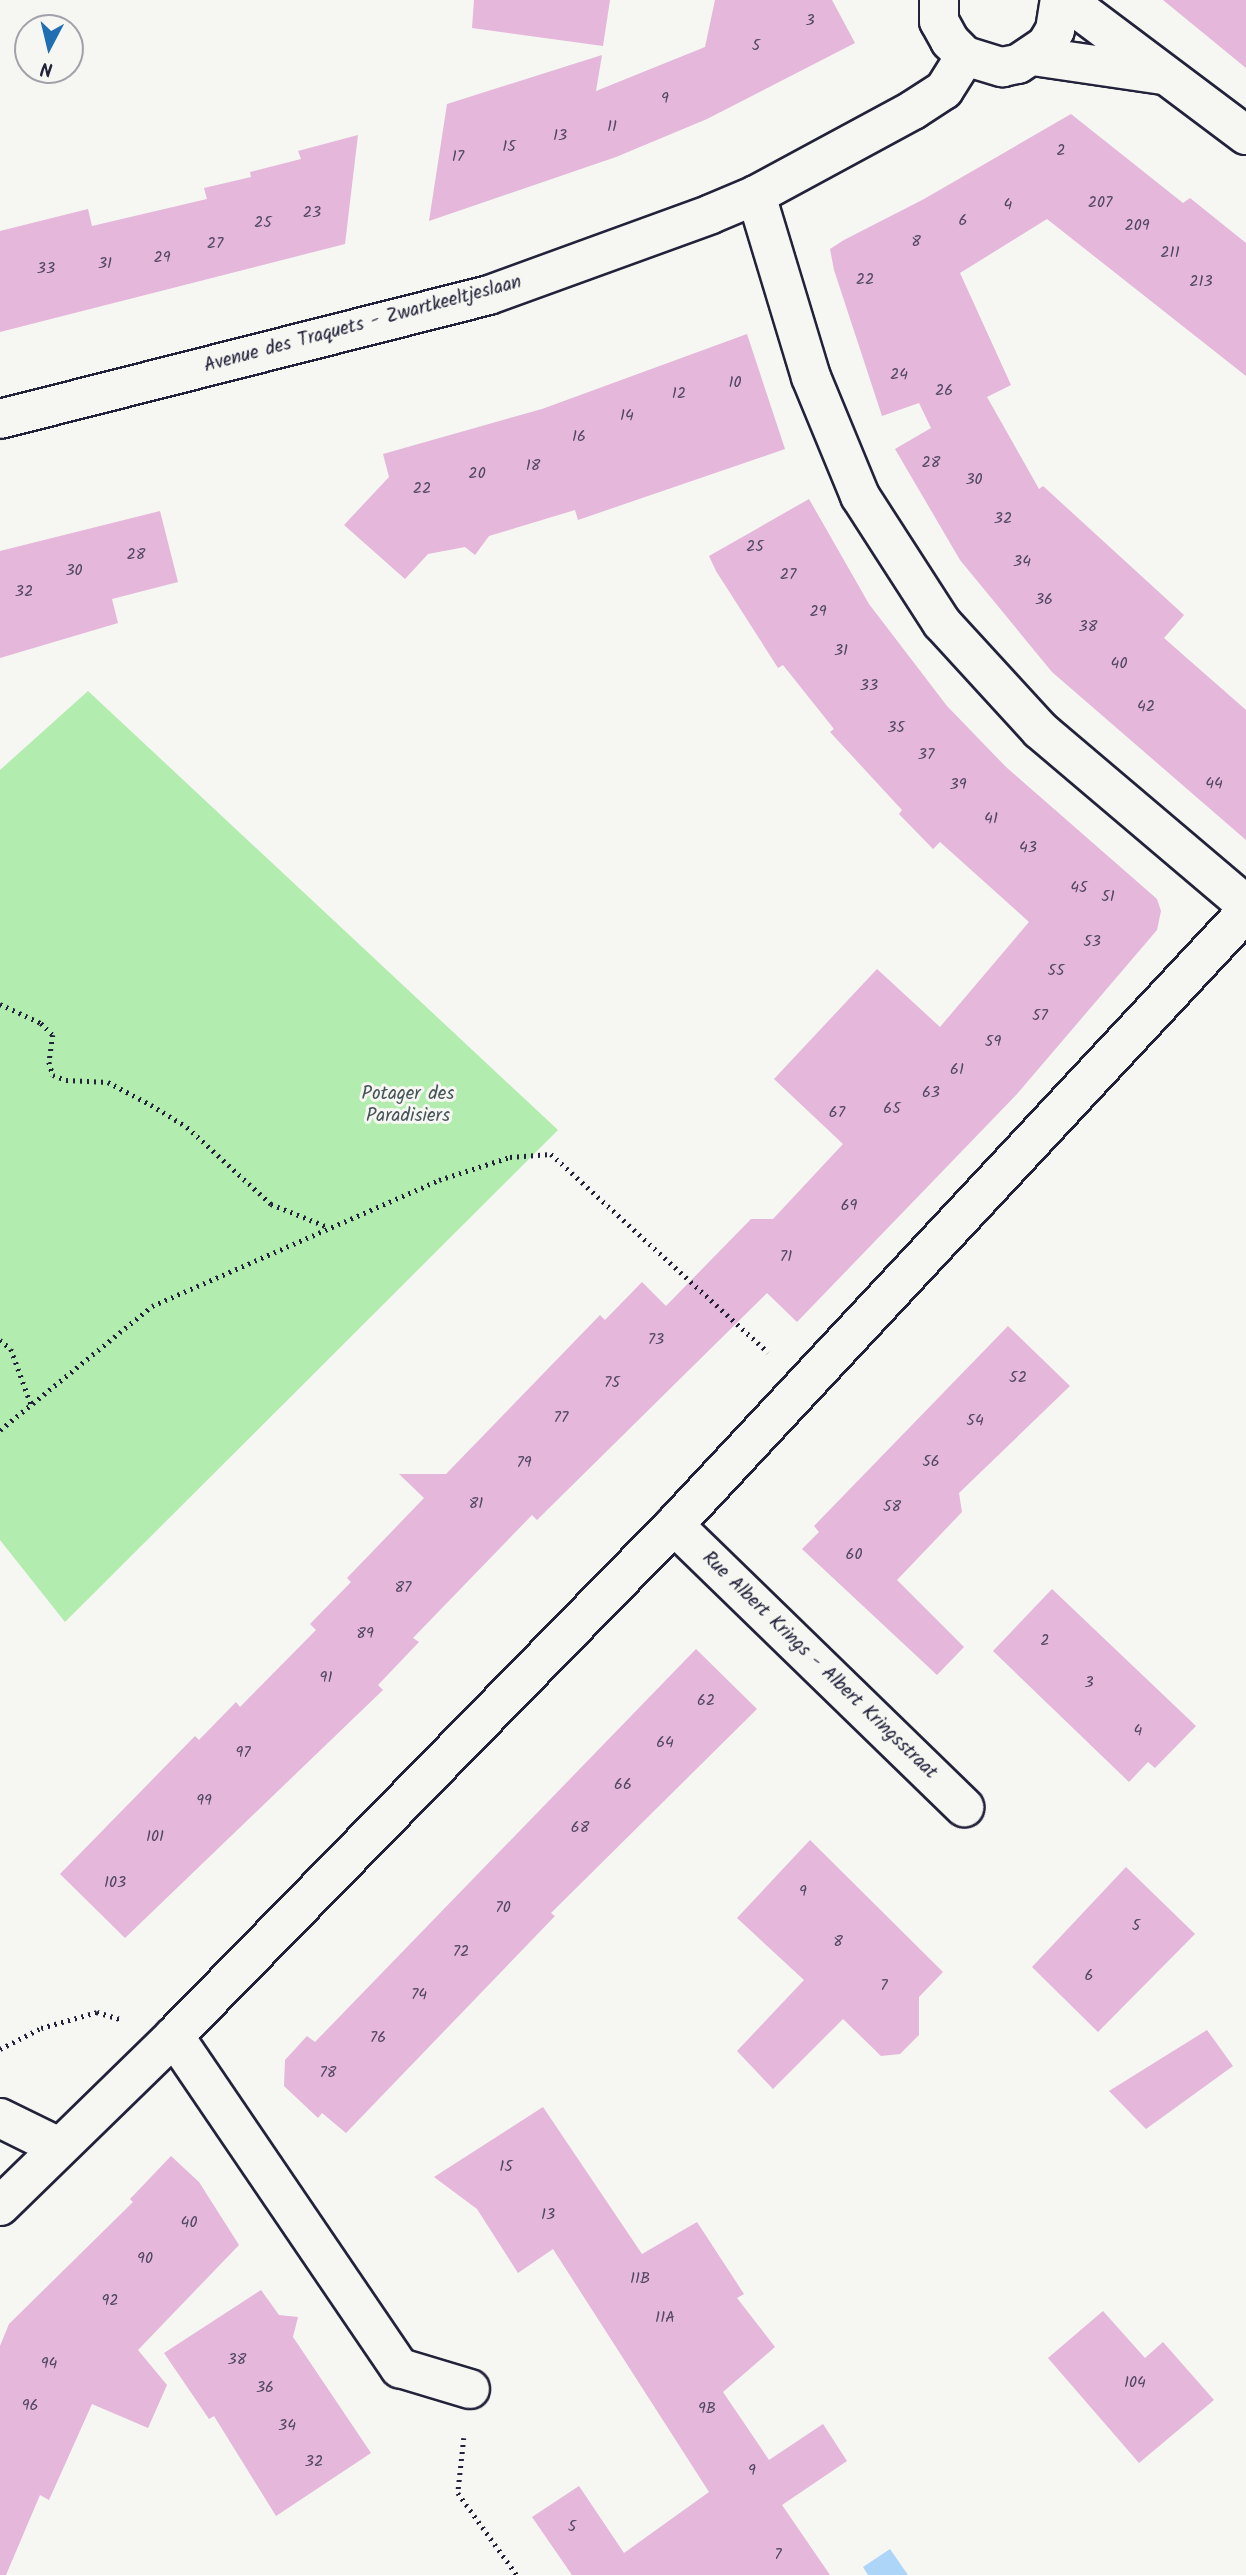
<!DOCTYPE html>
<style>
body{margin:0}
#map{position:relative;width:1246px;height:2575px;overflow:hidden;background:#f6f6f2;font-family:Kalam,sans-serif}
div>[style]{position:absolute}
.green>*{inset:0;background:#b3ecaf}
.water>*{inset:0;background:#add5f7}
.building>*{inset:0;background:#e4b7db}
.path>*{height:4.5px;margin-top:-2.25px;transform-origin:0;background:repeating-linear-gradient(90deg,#22223b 0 2px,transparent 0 7px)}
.roads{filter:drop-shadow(2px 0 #22223b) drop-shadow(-2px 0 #22223b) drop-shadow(0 2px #22223b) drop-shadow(0 -2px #22223b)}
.minor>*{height:38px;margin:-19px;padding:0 19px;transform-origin:19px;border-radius:19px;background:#f6f6f2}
span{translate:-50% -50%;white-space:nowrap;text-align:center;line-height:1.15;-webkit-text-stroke:6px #f6f6f2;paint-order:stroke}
.number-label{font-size:16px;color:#524763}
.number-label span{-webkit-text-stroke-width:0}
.street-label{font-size:19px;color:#22223b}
.park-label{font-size:19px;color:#465458}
.north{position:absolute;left:14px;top:14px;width:70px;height:70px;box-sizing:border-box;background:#f6f6f2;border:2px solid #a1a1a9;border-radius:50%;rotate:187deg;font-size:19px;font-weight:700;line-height:28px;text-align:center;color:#22223b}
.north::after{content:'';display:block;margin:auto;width:24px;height:32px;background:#1f6fb2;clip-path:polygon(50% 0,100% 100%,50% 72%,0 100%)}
</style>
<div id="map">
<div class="green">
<div style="clip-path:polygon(88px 691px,558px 1130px,65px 1622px,0 1540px,0 770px)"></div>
</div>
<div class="water">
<div style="clip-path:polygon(890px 2549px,908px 2575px,868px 2575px,863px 2567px)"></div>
</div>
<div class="building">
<div style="clip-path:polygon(474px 0,610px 0,603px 46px,472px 28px)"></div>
<div style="clip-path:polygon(715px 0,832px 0,855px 43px,707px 119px,616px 157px,429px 221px,447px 104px,602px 55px,596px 91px,705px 47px)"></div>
<div style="clip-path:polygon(1163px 0,1246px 0,1246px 68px)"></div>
<div style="clip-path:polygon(1071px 114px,1183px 203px,1190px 198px,1246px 243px,1246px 376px,1047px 219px,960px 273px,1011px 385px,987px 397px,1039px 489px,1043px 486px,1184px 615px,1164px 638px,1246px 710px,1246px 840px,1052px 672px,960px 560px,895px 449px,931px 428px,919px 403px,882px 416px,834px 270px,830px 249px,844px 240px,924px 199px)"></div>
<div style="clip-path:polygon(358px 135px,345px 244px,0 332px,0 231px,88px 209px,92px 226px,207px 199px,204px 188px,251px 177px,250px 172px,301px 159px,298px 151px)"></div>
<div style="clip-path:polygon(747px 334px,785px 449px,578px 520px,575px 510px,489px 536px,475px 555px,465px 547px,428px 554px,405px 579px,344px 525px,389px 477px,383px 454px,542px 409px)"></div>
<div style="clip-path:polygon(809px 499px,869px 604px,947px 706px,1006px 767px,1157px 899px,1161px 911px,1157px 930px,1017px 1094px,797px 1322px,767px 1293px,537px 1520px,532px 1515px,413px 1638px,419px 1642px,378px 1685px,383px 1690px,125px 1938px,60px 1874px,195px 1736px,199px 1740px,236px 1702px,240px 1707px,316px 1630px,310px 1624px,351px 1582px,347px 1578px,424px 1498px,399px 1474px,446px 1474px,600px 1315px,605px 1320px,642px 1282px,666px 1306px,751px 1219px,773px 1219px,843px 1144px,774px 1079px,877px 969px,940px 1027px,1029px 922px,940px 842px,933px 849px,899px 814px,902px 810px,830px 732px,834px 729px,783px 665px,778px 668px,716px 571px,709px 556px)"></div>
<div style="clip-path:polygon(160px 511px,178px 582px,112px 599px,118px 623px,0 658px,0 551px)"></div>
<div style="clip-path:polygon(1008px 1326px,1070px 1386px,959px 1493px,962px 1512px,897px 1580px,964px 1647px,937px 1675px,802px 1549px,819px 1532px,814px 1526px)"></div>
<div style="clip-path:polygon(1052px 1589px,1196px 1726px,1155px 1768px,1148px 1762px,1129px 1782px,993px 1651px)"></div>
<div style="clip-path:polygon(696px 1649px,757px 1709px,551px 1913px,555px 1916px,346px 2133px,322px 2113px,318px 2118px,284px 2086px,285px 2060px,307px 2036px,315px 2042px)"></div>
<div style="clip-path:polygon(810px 1840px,943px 1972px,919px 1997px,919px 2035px,900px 2054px,881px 2056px,843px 2019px,773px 2089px,737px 2051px,804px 1980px,737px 1918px)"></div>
<div style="clip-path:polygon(1126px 1867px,1195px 1934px,1098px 2032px,1032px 1967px)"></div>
<div style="clip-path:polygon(1207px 2030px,1233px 2066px,1146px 2129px,1109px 2091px)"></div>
<div style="clip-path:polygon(543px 2107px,642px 2254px,697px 2222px,744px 2294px,737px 2298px,775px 2347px,723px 2392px,769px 2460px,823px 2424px,847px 2461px,782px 2505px,830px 2575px,572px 2575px,532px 2517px,579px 2486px,624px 2553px,709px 2492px,553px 2249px,518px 2273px,477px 2209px,434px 2177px)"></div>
<div style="clip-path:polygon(171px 2156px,199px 2182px,239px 2245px,138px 2350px,167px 2385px,148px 2428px,92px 2404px,49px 2500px,40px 2495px,6px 2575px,0 2575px,0 2346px,9px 2324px,133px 2202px,130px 2199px)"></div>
<div style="clip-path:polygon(261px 2290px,279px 2315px,298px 2317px,293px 2337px,371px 2453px,276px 2516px,214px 2416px,209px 2419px,164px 2353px)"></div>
<div style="clip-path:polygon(1103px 2311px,1145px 2358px,1163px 2342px,1214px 2400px,1139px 2463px,1048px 2358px)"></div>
</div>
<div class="path">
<div style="left:0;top:1004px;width:45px;rotate:24.9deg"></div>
<div style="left:41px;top:1023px;width:17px;rotate:45deg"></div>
<div style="left:53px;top:1035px;width:27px;rotate:98deg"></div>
<div style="left:49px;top:1062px;width:14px;rotate:73deg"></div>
<div style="left:53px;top:1075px;width:14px;rotate:21deg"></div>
<div style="left:66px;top:1080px;width:42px;rotate:2.7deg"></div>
<div style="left:108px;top:1082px;width:49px;rotate:28.1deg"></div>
<div style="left:151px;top:1105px;width:42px;rotate:31.4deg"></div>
<div style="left:187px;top:1127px;width:114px;rotate:42.5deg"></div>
<div style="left:271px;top:1204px;width:61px;rotate:22deg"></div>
<div style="left:0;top:1340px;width:14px;rotate:39deg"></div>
<div style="left:11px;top:1349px;width:59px;rotate:70deg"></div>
<div style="left:0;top:1430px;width:196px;rotate:-39.2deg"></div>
<div style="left:152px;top:1306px;width:313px;rotate:-23.7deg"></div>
<div style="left:439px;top:1180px;width:75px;rotate:-17.9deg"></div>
<div style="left:510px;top:1157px;width:41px;rotate:-4.2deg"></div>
<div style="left:551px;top:1154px;width:294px;rotate:42.4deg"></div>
<div style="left:0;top:2049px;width:46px;rotate:-27.1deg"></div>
<div style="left:41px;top:2028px;width:58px;rotate:-15.9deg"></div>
<div style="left:97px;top:2012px;width:24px;rotate:17deg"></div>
<div style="left:464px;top:2438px;width:55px;rotate:96.2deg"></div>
<div style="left:458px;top:2493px;width:101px;rotate:54.3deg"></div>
</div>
<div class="roads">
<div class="minor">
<div style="left:939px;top:0;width:21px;rotate:90deg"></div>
<div style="left:939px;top:21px;width:23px;rotate:61deg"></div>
<div style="left:950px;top:41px;width:21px;rotate:45deg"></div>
<div style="left:965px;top:56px;width:39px;rotate:17deg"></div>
<div style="left:1002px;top:67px;width:16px;rotate:-11deg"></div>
<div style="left:1018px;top:64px;width:34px;rotate:-34deg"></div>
<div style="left:1046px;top:45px;width:17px;rotate:-59deg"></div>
<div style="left:1055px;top:30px;width:30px;rotate:-81deg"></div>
<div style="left:1066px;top:0;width:225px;rotate:36.9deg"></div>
<div style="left:1033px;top:56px;width:131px;rotate:8.3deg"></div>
<div style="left:756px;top:195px;width:190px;rotate:73.2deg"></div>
<div style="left:811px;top:377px;width:129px;rotate:67.6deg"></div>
<div style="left:860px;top:496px;width:151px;rotate:57.2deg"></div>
<div style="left:942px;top:623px;width:145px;rotate:47.5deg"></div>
<div style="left:1040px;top:730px;width:270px;rotate:40.3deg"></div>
<div style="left:0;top:419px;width:504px;rotate:-14.23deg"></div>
<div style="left:489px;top:295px;width:236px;rotate:-20deg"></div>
<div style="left:711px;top:214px;width:49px;rotate:-22.9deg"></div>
<div style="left:756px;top:195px;width:179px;rotate:-28.4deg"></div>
<div style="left:913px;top:110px;width:37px;rotate:-33deg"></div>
<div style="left:944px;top:90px;width:40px;rotate:-58deg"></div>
<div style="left:674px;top:1525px;width:405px;rotate:44.2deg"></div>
<div style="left:174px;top:2036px;width:402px;rotate:55.8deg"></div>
<div style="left:400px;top:2368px;width:73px;rotate:16.7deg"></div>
<div style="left:0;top:2118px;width:66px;rotate:26.2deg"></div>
<div style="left:0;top:2206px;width:243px;rotate:-44.3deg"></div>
<div style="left:174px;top:2036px;width:715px;rotate:-45.62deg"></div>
<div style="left:674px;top:1525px;width:838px;rotate:-46.98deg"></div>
</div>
</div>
<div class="number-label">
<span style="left:810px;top:21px">3</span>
<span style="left:756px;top:46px">5</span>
<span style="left:665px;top:99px">9</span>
<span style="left:612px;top:127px">11</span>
<span style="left:560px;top:136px">13</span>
<span style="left:509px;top:147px">15</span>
<span style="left:1061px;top:151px">2</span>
<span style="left:458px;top:157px">17</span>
<span style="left:1100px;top:203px">207</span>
<span style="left:1008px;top:205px">4</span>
<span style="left:312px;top:213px">23</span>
<span style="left:963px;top:221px">6</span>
<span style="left:263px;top:223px">25</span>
<span style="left:1137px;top:226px">209</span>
<span style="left:916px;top:242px">8</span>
<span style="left:215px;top:244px">27</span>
<span style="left:1170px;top:253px">211</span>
<span style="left:162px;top:258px">29</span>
<span style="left:105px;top:264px">31</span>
<span style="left:46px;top:269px">33</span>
<span style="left:865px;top:280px">22</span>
<span style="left:1201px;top:282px">213</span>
<span style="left:899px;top:375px">24</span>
<span style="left:735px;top:383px">10</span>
<span style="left:944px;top:391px">26</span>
<span style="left:679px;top:394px">12</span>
<span style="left:627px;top:416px">14</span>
<span style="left:579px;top:437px">16</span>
<span style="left:931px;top:463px">28</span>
<span style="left:533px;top:466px">18</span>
<span style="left:477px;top:474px">20</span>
<span style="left:974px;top:480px">30</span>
<span style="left:422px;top:489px">22</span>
<span style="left:1003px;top:519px">32</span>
<span style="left:755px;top:547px">25</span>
<span style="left:136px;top:555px">28</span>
<span style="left:1022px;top:562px">34</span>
<span style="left:74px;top:571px">30</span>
<span style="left:788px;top:575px">27</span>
<span style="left:24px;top:592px">32</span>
<span style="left:1044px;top:600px">36</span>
<span style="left:818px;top:612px">29</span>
<span style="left:1088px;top:627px">38</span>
<span style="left:841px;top:651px">31</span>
<span style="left:1119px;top:664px">40</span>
<span style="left:869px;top:686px">33</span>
<span style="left:1146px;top:707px">42</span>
<span style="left:896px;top:728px">35</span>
<span style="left:926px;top:755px">37</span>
<span style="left:1214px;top:784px">44</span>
<span style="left:958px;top:785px">39</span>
<span style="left:991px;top:819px">41</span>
<span style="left:1028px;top:848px">43</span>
<span style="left:1079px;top:888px">45</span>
<span style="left:1108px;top:897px">51</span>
<span style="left:1092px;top:942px">53</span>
<span style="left:1056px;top:971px">55</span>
<span style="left:1040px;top:1016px">57</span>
<span style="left:993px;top:1042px">59</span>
<span style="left:957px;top:1070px">61</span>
<span style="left:931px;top:1093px">63</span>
<span style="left:892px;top:1109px">65</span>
<span style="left:837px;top:1113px">67</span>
<span style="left:849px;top:1206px">69</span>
<span style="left:786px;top:1257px">71</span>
<span style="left:656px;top:1340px">73</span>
<span style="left:1018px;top:1378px">52</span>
<span style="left:612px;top:1383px">75</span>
<span style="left:561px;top:1418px">77</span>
<span style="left:975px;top:1421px">54</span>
<span style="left:931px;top:1462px">56</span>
<span style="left:524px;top:1463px">79</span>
<span style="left:476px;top:1504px">81</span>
<span style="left:892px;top:1507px">58</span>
<span style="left:854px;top:1555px">60</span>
<span style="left:403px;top:1588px">87</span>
<span style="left:365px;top:1634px">89</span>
<span style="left:1045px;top:1641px">2</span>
<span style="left:326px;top:1678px">91</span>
<span style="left:1089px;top:1683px">3</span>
<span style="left:706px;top:1701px">62</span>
<span style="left:1138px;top:1731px">4</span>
<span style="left:665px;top:1743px">64</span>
<span style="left:243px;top:1753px">97</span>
<span style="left:623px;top:1785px">66</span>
<span style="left:204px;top:1801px">99</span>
<span style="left:580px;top:1828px">68</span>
<span style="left:155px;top:1837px">101</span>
<span style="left:115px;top:1883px">103</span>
<span style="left:803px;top:1892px">9</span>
<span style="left:503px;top:1908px">70</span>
<span style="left:1136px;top:1926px">5</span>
<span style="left:838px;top:1942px">8</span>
<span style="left:461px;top:1952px">72</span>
<span style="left:1089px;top:1976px">6</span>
<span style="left:884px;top:1986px">7</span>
<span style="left:419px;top:1995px">74</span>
<span style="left:378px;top:2038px">76</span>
<span style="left:328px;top:2073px">78</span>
<span style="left:506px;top:2167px">15</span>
<span style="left:548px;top:2215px">13</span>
<span style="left:189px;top:2223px">40</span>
<span style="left:145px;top:2259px">90</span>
<span style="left:640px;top:2279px">11B</span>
<span style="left:110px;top:2301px">92</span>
<span style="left:665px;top:2318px">11A</span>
<span style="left:237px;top:2360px">38</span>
<span style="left:49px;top:2364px">94</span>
<span style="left:1135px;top:2383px">104</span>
<span style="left:265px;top:2388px">36</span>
<span style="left:30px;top:2406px">96</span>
<span style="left:707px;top:2409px">9B</span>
<span style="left:287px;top:2426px">34</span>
<span style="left:314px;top:2462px">32</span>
<span style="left:752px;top:2471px">9</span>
<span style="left:572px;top:2527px">5</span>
<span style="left:778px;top:2555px">7</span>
</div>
<div class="street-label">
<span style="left:363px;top:325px;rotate:-15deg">Avenue des Traquets - Zwartkeeltjeslaan</span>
<span style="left:819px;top:1666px;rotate:44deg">Rue Albert Krings - Albert Kringsstraat</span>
</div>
<div class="park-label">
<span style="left:408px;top:1106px">Potager des<br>Paradisiers</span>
</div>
<div class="north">N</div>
</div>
